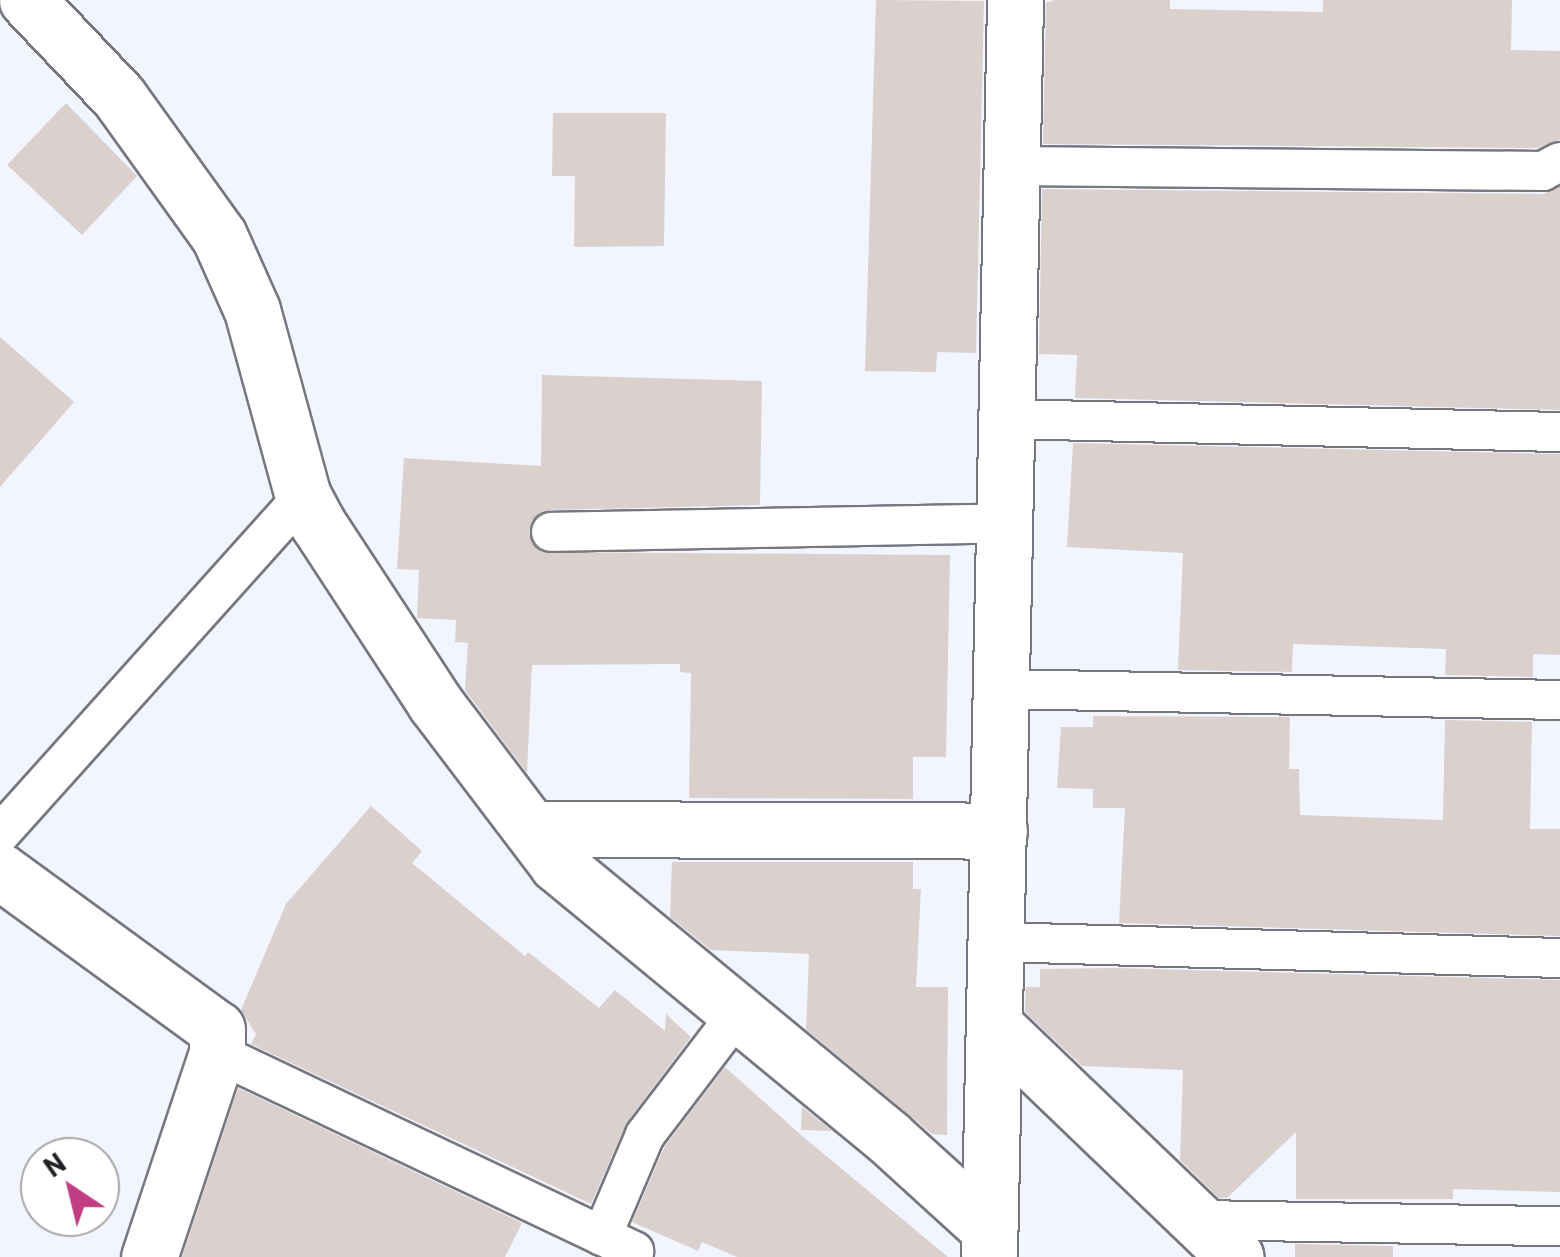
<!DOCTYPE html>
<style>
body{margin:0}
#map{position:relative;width:1560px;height:1257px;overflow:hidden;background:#f3f5fe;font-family:Barlow,sans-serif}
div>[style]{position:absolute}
.building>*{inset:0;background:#dad0cd}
.roads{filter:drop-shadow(2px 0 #76777f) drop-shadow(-2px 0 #76777f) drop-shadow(0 2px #76777f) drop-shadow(0 -2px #76777f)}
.lane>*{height:38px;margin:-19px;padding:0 19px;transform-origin:19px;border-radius:19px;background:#fff}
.street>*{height:55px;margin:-27.5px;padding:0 27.5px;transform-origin:27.5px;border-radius:27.5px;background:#fff}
span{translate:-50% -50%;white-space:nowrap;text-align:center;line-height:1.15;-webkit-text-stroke:9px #fff;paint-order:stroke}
.north{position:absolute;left:20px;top:1137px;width:100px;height:100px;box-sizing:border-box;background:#fff;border:2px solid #a6a6a7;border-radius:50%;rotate:325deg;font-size:28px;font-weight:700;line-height:40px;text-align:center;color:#202124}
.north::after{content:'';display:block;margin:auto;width:35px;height:45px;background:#c23e82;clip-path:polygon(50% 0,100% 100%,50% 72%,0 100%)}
</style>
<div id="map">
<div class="building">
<div style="clip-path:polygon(876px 0,984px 1px,976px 353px,937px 352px,936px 372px,865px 371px)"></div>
<div style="clip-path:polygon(1054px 0,1170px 0,1170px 9px,1323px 12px,1323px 0,1512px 0,1511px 50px,1560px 51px,1560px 140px,1538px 148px,1043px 144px,1046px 3px)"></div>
<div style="clip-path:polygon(66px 103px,137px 176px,82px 235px,7px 165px)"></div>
<div style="clip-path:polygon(553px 113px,666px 113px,664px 246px,574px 247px,575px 176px,552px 176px)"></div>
<div style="clip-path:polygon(1560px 187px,1560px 410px,1075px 398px,1077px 355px,1039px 354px,1042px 189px,1543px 194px)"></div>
<div style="clip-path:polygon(0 337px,74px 402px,0 487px)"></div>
<div style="clip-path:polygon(542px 375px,762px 381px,760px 505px,550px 510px,532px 520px,529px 531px,541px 552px,950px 555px,946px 757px,913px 757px,913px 799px,689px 798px,691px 673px,680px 672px,680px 664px,532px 665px,527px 773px,465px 690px,468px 643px,455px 642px,456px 620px,417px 618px,419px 570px,397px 569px,404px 458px,541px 466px)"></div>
<div style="clip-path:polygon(1073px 443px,1560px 454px,1560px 655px,1533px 654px,1533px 677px,1445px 675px,1446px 649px,1293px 644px,1292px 672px,1178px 670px,1183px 553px,1067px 547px)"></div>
<div style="clip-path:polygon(1093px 716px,1290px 717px,1289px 769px,1299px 769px,1300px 815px,1443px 820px,1445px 720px,1532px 722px,1530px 829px,1560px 829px,1560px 936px,1119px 923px,1125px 808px,1093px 808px,1093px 789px,1057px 788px,1061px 727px,1093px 727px)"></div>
<div style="clip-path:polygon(371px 806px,422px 851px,412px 863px,525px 956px,528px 952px,599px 1008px,615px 990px,665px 1031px,666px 1014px,691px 1037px,627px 1122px,591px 1204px,251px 1044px,256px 1034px,241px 1010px,286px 904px)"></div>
<div style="clip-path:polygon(672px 862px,913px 862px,913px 889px,921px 889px,916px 987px,948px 987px,947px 1135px,932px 1134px,806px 1029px,809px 954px,711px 950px,670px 917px)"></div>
<div style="clip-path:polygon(1116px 968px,1560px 980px,1560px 1192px,1453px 1189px,1453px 1199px,1296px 1199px,1296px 1132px,1227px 1198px,1219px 1198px,1180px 1160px,1183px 1070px,1082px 1066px,1025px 1012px,1026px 987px,1040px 987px,1040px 969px)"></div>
<div style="clip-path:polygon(725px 1067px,801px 1135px,948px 1257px,737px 1257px,702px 1242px,698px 1251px,632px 1222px,665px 1146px)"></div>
<div style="clip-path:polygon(238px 1088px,522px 1223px,505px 1257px,182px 1257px)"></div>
<div style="clip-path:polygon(802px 1107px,832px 1131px,801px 1130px)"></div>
<div style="clip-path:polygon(1295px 1244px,1393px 1246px,1393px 1257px,1295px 1257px)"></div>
</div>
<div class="roads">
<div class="lane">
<div style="left:1012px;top:166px;width:531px;rotate:0.54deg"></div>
<div style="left:1543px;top:171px;width:19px;rotate:-28deg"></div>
<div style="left:1007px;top:419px;width:553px;rotate:1.35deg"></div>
<div style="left:551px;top:532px;width:454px;rotate:-1.1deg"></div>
<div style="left:1002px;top:689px;width:558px;rotate:1.13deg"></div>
<div style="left:0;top:834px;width:454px;rotate:-48.1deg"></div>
<div style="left:997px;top:942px;width:563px;rotate:1.63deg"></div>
<div style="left:217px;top:1053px;width:462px;rotate:25.4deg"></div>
<div style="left:634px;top:1251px;width:8px;rotate:130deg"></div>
<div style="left:1199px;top:1220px;width:361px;rotate:1deg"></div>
<div style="left:602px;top:1236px;width:110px;rotate:-66.9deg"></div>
<div style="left:645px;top:1135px;width:153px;rotate:-52.7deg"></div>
</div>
<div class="street">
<div style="left:27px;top:0;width:134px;rotate:46.5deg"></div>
<div style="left:119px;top:97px;width:171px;rotate:54.3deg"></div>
<div style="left:219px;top:236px;width:81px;rotate:66deg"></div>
<div style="left:252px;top:310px;width:193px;rotate:74.7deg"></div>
<div style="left:303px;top:496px;width:32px;rotate:62deg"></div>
<div style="left:318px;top:524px;width:214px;rotate:56.8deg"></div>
<div style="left:435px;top:703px;width:202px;rotate:52.8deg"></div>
<div style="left:557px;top:864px;width:428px;rotate:39.5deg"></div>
<div style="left:887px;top:1136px;width:137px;rotate:42.3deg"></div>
<div style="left:534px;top:829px;width:465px;rotate:0.2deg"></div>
<div style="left:0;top:871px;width:268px;rotate:36.1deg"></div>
<div style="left:217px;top:1029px;width:24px;rotate:90deg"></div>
<div style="left:217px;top:1053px;width:215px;rotate:108.4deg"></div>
<div style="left:996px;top:1027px;width:332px;rotate:43.8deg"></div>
<div style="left:989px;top:1254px;width:1254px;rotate:-88.81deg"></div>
</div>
</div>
<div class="north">N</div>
</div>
